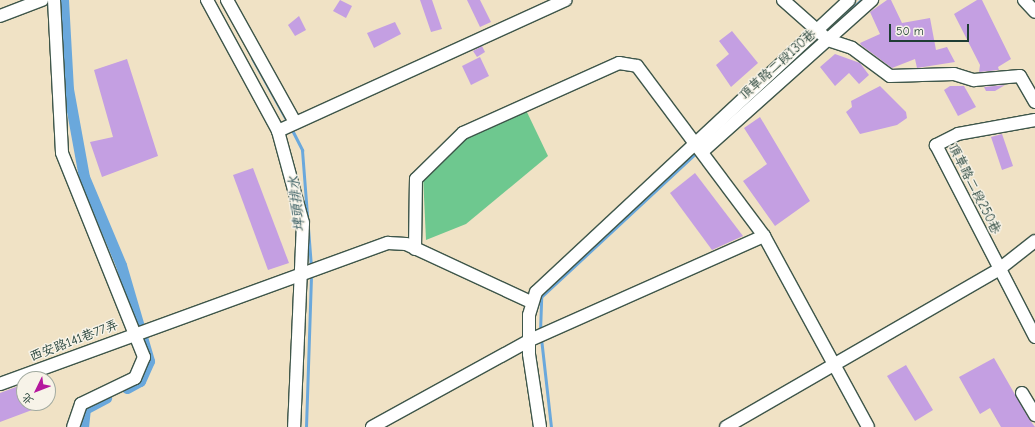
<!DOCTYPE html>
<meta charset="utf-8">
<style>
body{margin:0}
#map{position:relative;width:1035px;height:427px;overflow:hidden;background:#f0e2c5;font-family:"Comic Neue","LXGW WenKai TC",sans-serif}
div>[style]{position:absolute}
.green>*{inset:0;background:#6ec88f}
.stream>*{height:3px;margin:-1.5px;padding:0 1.5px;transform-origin:1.5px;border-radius:1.5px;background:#6aa8dc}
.canal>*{height:11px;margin:-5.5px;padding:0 5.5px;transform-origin:5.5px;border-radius:5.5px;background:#6aa8dc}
.building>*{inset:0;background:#c49fe2}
.roads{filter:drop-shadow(1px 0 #3e564a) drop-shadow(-1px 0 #3e564a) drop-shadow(0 1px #3e564a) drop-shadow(0 -1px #3e564a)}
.minor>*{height:12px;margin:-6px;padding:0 6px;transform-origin:6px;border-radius:6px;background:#fff}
span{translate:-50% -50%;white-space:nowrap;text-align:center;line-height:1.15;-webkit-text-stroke:3px #f7f3e8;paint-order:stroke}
.street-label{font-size:13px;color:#1f3d34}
.water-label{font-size:14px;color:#32585e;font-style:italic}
.north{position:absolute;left:16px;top:371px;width:40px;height:40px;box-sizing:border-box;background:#f7f3e8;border:1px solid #a1aaa0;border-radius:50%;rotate:227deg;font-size:11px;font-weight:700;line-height:16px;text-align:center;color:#1f3d34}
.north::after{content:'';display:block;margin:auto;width:14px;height:18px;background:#b5179e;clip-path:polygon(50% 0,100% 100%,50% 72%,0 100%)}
.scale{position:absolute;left:889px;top:24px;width:80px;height:18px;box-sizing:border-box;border:2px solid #1f3d34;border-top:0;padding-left:5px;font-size:12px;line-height:14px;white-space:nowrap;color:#1f3d34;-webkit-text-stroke:3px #f7f3e8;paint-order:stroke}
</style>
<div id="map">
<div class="green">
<div style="clip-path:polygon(525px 108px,548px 156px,466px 224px,426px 240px,423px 175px,454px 144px)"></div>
</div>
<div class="stream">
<div style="left:824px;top:34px;width:50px;rotate:-42.6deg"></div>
<div style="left:804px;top:53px;width:22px;rotate:-43deg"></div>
<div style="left:252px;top:58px;width:74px;rotate:61deg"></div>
<div style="left:291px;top:128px;width:25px;rotate:63deg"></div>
<div style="left:302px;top:150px;width:117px;rotate:85.6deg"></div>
<div style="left:540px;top:332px;width:35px;rotate:-88deg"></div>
<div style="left:541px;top:297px;width:213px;rotate:-42.9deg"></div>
<div style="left:541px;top:338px;width:90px;rotate:83.6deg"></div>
<div style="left:306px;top:427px;width:152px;rotate:-88.1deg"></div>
</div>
<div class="canal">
<div style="left:63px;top:0;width:89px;rotate:86.8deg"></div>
<div style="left:68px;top:89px;width:89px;rotate:79.7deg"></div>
<div style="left:84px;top:177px;width:95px;rotate:67.2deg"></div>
<div style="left:121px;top:265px;width:100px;rotate:73.7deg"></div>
<div style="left:149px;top:361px;width:22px;rotate:114deg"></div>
<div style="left:140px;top:381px;width:15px;rotate:152deg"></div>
<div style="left:83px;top:427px;width:18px;rotate:-84deg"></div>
<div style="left:85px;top:409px;width:24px;rotate:-28deg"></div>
</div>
<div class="building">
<div style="clip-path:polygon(340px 0,352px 6px,346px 18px,333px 11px)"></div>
<div style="clip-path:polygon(420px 0,432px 0,442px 29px,431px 32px)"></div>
<div style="clip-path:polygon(467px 0,480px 0,491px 22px,480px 27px)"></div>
<div style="clip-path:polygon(887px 0,891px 0,902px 23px,930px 18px,936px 50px,947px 47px,955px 62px,917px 68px,915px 59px,892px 68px,861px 45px,860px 43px,880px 34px,870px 12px)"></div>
<div style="clip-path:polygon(977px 0,982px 0,1011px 59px,998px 67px,999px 70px,979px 72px,980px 65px,954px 14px)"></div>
<div style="clip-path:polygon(299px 16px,306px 30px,295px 36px,288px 25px)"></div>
<div style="clip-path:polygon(395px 22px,401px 34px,374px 48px,367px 33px)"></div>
<div style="clip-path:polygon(732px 31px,758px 63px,731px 87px,716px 65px,729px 54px,719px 41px)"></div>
<div style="clip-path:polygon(482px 46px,485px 52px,477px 57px,473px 51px)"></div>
<div style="clip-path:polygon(835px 54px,860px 63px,869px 75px,859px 84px,849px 73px,835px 86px,820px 67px)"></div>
<div style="clip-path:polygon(480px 57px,489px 76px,471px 85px,462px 66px)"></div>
<div style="clip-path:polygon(127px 59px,158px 156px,102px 177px,90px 142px,113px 137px,94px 70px)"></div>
<div style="clip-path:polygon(1005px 85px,995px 91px,986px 91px,984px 87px)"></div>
<div style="clip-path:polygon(880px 86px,906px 112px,907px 118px,897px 125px,860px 134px,846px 112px,852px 107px,851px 101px)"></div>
<div style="clip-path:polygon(950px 86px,964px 86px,976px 107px,958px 116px,944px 90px)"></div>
<div style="clip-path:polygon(760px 117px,810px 201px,775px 226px,743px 181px,767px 164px,744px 128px)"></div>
<div style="clip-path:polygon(1002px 134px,1013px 166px,1002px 170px,991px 137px)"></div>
<div style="clip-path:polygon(253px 168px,289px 263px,268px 270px,233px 175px)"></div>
<div style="clip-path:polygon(695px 173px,743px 236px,712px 250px,670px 193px)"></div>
<div style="clip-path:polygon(994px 358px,1029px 419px,1035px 427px,1001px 427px,990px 408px,980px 414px,959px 377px)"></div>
<div style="clip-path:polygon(906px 365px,933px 410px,915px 421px,887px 376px)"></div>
<div style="clip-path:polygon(24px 384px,24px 403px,48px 404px,0 422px,0 393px)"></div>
</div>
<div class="roads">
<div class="minor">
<div style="left:54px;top:0;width:153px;rotate:87deg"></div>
<div style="left:62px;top:153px;width:220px;rotate:68.1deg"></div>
<div style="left:144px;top:357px;width:23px;rotate:113deg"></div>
<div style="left:135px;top:378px;width:60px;rotate:154.3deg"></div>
<div style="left:81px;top:404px;width:24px;rotate:109deg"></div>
<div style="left:207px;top:0;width:149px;rotate:61.5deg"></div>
<div style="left:278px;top:131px;width:95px;rotate:74.8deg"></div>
<div style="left:303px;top:223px;width:204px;rotate:92.5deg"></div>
<div style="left:227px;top:0;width:140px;rotate:60.9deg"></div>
<div style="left:783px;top:0;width:60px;rotate:41.6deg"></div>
<div style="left:828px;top:40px;width:25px;rotate:18deg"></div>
<div style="left:852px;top:48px;width:47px;rotate:36.4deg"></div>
<div style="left:890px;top:76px;width:64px;rotate:-1.8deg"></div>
<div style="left:954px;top:74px;width:21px;rotate:17deg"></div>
<div style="left:974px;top:80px;width:46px;rotate:-5deg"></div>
<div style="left:1020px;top:76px;width:30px;rotate:60deg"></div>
<div style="left:1024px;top:0;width:16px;rotate:47deg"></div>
<div style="left:0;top:16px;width:45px;rotate:-20.9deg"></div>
<div style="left:1035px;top:120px;width:78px;rotate:169.7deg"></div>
<div style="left:958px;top:134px;width:25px;rotate:153deg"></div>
<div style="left:936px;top:145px;width:216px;rotate:62.7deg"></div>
<div style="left:278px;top:131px;width:316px;rotate:-24.5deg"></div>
<div style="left:703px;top:151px;width:227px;rotate:-41.8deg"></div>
<div style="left:415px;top:249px;width:70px;rotate:-89.2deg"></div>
<div style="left:416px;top:179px;width:66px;rotate:-44.4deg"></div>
<div style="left:463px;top:133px;width:171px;rotate:-24.2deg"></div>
<div style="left:619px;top:63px;width:18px;rotate:9deg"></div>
<div style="left:637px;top:66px;width:212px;rotate:53.2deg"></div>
<div style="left:764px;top:236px;width:217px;rotate:61.4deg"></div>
<div style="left:0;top:384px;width:413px;rotate:-20deg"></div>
<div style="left:388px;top:243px;width:18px;rotate:3deg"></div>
<div style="left:406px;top:244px;width:138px;rotate:24.9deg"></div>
<div style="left:1022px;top:393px;width:26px;rotate:59deg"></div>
<div style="left:372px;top:427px;width:180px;rotate:-28.8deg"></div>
<div style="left:530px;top:340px;width:256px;rotate:-24deg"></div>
<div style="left:540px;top:427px;width:74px;rotate:-98.6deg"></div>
<div style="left:529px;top:354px;width:39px;rotate:-90deg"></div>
<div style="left:529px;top:315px;width:24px;rotate:-73deg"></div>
<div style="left:536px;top:292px;width:428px;rotate:-43deg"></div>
<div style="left:726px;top:427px;width:314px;rotate:-30deg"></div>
<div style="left:998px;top:270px;width:47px;rotate:-38.1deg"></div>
</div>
</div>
<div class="street-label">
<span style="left:778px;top:65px;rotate:-42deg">頂草路二段130巷</span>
<span style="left:974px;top:189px;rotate:63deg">頂草路二段250巷</span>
<span style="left:74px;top:341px;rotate:-21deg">西安路141巷77弄</span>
</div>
<div class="water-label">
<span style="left:297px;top:204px;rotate:-96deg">埤頭排水</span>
</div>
<div class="north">北</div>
<div class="scale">50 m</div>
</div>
